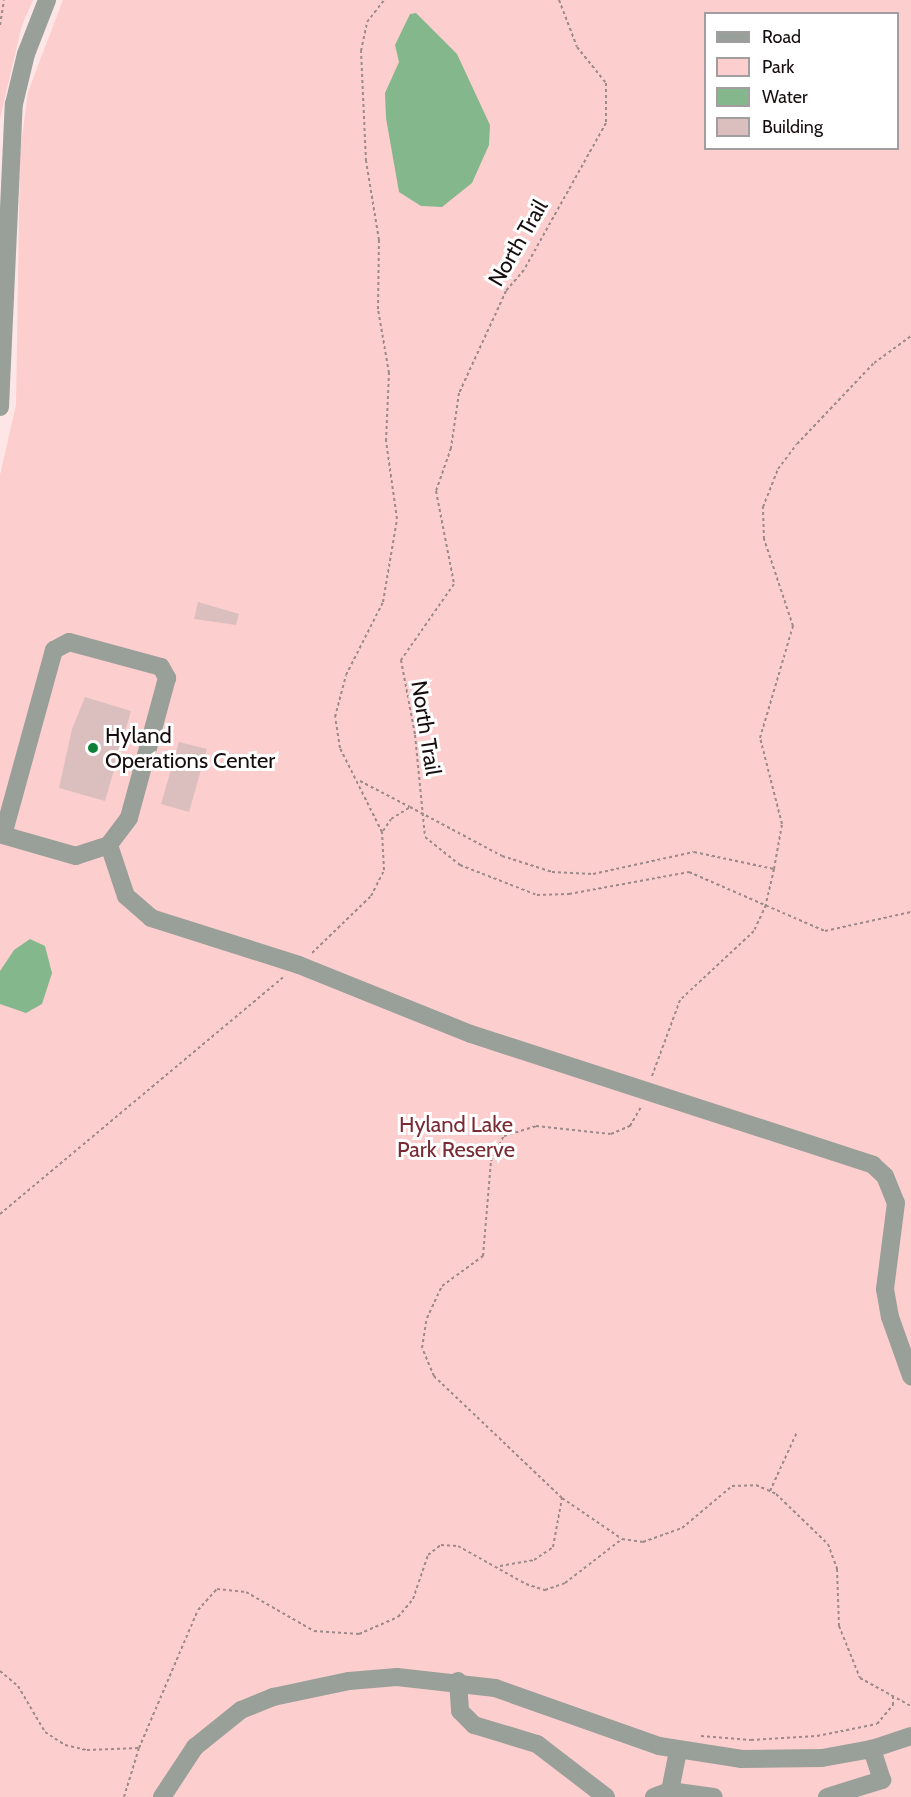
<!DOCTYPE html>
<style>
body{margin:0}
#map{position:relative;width:911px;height:1797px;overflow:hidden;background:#fee6e6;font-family:Cabin,sans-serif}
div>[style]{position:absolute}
.green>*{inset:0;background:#fdcece}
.water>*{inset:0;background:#85b78d}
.building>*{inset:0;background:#dbbfbf}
.path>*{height:2px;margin-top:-1px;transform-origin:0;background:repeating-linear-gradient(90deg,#9c8a8a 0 3px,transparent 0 6px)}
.minor>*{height:18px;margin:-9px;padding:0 9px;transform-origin:9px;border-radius:9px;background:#98a099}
.dots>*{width:16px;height:16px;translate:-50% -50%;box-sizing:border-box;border:3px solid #fff;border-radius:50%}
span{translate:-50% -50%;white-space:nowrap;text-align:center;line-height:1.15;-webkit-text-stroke:6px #fff;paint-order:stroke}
.street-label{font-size:22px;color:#170d0e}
.poi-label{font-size:22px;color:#170d0e}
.left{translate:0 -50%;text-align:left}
.park-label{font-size:22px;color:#7a2a33}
.legend{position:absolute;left:704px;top:12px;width:195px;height:138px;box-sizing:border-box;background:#fff;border:2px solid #a29e9f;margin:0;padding:8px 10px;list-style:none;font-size:18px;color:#170d0e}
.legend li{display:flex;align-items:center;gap:12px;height:30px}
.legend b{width:30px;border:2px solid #a29e9f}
</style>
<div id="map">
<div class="green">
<div style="clip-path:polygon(0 0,33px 0,22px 25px,0 119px)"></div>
<div style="clip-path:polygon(evenodd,63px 0,911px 0,911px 1797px,0 1797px,0 475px,16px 405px,20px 152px,28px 92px,63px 0,706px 14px,898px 14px,898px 148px,706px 148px,706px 14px)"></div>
</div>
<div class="water">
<div style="clip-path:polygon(416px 13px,457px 54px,490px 125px,489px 145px,472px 183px,442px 207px,421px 206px,399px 192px,386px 118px,385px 93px,399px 62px,395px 45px,410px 14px)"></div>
<div style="clip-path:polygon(30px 939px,45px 946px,52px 973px,42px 1004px,26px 1013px,0 1004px,0 971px,14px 950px)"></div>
</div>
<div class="building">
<div style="clip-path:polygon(198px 602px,239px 614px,236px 625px,194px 619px)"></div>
<div style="clip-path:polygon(85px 697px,131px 711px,105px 801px,59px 788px,72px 729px)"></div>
<div style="clip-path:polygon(179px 742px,207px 749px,189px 812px,161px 804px)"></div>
</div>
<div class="path">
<div style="left:559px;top:0;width:50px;rotate:69deg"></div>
<div style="left:577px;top:47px;width:46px;rotate:51.1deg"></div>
<div style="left:606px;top:83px;width:40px;rotate:90deg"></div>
<div style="left:606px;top:123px;width:168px;rotate:119.2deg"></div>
<div style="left:524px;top:270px;width:28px;rotate:131deg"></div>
<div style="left:506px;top:291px;width:112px;rotate:114.7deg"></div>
<div style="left:459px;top:393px;width:56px;rotate:98.3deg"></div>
<div style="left:451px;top:448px;width:46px;rotate:109.2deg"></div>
<div style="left:436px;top:491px;width:95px;rotate:79deg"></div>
<div style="left:454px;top:584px;width:93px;rotate:124.9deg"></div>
<div style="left:401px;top:660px;width:76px;rotate:79.4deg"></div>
<div style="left:415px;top:735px;width:102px;rotate:84.4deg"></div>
<div style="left:425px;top:837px;width:45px;rotate:38.7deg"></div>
<div style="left:460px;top:865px;width:83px;rotate:21.3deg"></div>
<div style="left:537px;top:895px;width:32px;rotate:-2deg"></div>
<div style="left:569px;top:894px;width:122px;rotate:-10.4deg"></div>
<div style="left:689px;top:872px;width:148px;rotate:23.5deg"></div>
<div style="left:825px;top:931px;width:88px;rotate:-12.5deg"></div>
<div style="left:0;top:25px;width:25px;rotate:-81deg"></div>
<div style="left:360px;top:781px;width:56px;rotate:27.5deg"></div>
<div style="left:383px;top:831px;width:14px;rotate:-56deg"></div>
<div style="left:391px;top:819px;width:22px;rotate:-32deg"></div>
<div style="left:410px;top:807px;width:104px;rotate:28deg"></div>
<div style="left:502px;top:856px;width:52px;rotate:17.7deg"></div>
<div style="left:552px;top:872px;width:41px;rotate:2.8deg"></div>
<div style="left:593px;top:874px;width:103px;rotate:-12.3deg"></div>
<div style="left:694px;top:852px;width:82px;rotate:12deg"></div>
<div style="left:774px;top:869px;width:37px;rotate:103deg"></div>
<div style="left:766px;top:905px;width:29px;rotate:115deg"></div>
<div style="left:754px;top:931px;width:101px;rotate:137deg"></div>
<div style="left:680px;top:1000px;width:81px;rotate:110.2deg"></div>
<div style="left:774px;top:869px;width:46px;rotate:-79.9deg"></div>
<div style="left:782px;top:824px;width:89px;rotate:-104.3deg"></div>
<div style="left:760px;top:738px;width:117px;rotate:-73.6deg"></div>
<div style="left:793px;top:626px;width:92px;rotate:-108.4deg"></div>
<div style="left:764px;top:539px;width:32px;rotate:-92deg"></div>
<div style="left:763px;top:507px;width:41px;rotate:-68.5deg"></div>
<div style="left:778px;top:469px;width:31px;rotate:-53deg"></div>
<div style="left:797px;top:444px;width:112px;rotate:-46.5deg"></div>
<div style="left:874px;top:363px;width:46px;rotate:-36.1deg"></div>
<div style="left:312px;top:953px;width:82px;rotate:-44deg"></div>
<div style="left:371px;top:896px;width:29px;rotate:-63deg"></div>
<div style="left:384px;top:870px;width:38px;rotate:-93deg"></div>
<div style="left:382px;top:832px;width:94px;rotate:-116.6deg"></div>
<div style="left:340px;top:748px;width:31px;rotate:-99deg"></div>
<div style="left:335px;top:717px;width:43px;rotate:-75.3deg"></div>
<div style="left:346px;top:675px;width:82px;rotate:-63.1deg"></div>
<div style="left:383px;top:602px;width:84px;rotate:-80.4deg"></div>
<div style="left:397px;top:519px;width:79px;rotate:-98deg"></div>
<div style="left:386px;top:441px;width:68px;rotate:-87.5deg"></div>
<div style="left:389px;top:373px;width:65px;rotate:-99.8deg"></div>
<div style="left:378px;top:309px;width:69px;rotate:-89.2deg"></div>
<div style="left:379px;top:240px;width:80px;rotate:-99.3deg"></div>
<div style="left:366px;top:161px;width:110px;rotate:-92.6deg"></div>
<div style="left:361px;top:51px;width:30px;rotate:-78deg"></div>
<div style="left:367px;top:22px;width:28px;rotate:-52deg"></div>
<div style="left:0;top:1214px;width:371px;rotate:-39.9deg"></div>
<div style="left:770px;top:1491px;width:65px;rotate:-65.4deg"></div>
<div style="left:562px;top:1498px;width:73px;rotate:34.3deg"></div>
<div style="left:622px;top:1539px;width:21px;rotate:8deg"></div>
<div style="left:643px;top:1542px;width:41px;rotate:-19.7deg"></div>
<div style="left:682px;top:1528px;width:65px;rotate:-40deg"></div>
<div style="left:732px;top:1486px;width:24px;rotate:-2deg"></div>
<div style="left:756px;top:1485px;width:22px;rotate:24deg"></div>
<div style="left:776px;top:1494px;width:72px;rotate:43.9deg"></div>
<div style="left:828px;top:1544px;width:27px;rotate:70deg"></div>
<div style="left:837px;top:1569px;width:57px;rotate:88deg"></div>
<div style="left:839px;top:1626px;width:56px;rotate:68deg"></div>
<div style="left:860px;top:1678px;width:58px;rotate:28.8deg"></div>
<div style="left:500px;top:1566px;width:35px;rotate:-10deg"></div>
<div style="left:534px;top:1560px;width:23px;rotate:-34deg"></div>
<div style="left:553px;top:1547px;width:50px;rotate:-79.6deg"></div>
<div style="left:562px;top:1498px;width:177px;rotate:-136.4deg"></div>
<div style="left:434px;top:1376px;width:30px;rotate:-113deg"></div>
<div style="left:422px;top:1348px;width:30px;rotate:-81deg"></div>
<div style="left:427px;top:1318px;width:35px;rotate:-65deg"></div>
<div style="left:442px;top:1286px;width:51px;rotate:-36.2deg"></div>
<div style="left:483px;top:1256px;width:95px;rotate:-85.2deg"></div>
<div style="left:491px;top:1161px;width:28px;rotate:-63deg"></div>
<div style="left:504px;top:1136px;width:34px;rotate:-17deg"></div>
<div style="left:536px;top:1126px;width:75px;rotate:6.1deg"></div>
<div style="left:611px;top:1134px;width:21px;rotate:-23deg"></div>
<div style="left:630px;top:1126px;width:22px;rotate:-60deg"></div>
<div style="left:0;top:1671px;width:23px;rotate:40deg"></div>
<div style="left:18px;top:1686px;width:53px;rotate:59.6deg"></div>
<div style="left:45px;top:1732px;width:24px;rotate:33deg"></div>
<div style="left:65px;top:1745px;width:23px;rotate:13deg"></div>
<div style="left:87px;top:1750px;width:52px;rotate:-2.2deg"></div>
<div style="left:701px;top:1736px;width:50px;rotate:4.6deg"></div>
<div style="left:751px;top:1740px;width:66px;rotate:-3.5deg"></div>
<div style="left:817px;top:1736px;width:61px;rotate:-11.3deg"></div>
<div style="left:877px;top:1724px;width:25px;rotate:-50deg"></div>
<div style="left:893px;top:1705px;width:8px;rotate:-90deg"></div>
<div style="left:124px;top:1797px;width:51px;rotate:-73deg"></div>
<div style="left:139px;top:1748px;width:150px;rotate:-66.9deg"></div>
<div style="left:198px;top:1610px;width:28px;rotate:-48deg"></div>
<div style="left:217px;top:1589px;width:29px;rotate:6deg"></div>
<div style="left:246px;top:1592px;width:78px;rotate:29.8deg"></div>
<div style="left:314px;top:1631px;width:45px;rotate:3.8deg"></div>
<div style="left:359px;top:1634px;width:43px;rotate:-23.6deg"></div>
<div style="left:398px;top:1617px;width:23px;rotate:-50deg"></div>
<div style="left:413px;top:1599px;width:46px;rotate:-71.2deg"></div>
<div style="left:428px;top:1555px;width:16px;rotate:-38deg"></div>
<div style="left:441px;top:1545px;width:17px;rotate:3deg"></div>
<div style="left:458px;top:1546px;width:78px;rotate:29.2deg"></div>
<div style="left:526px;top:1584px;width:20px;rotate:18deg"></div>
<div style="left:545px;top:1590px;width:21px;rotate:-19deg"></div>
<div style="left:565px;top:1583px;width:72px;rotate:-37.7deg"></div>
</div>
<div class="minor">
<div style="left:0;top:407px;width:303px;rotate:-87.4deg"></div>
<div style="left:14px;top:104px;width:51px;rotate:-76.5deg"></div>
<div style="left:26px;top:54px;width:58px;rotate:-68.7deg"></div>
<div style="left:69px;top:642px;width:95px;rotate:15.2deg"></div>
<div style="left:161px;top:667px;width:13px;rotate:61deg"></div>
<div style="left:167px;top:678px;width:145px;rotate:105.2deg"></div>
<div style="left:129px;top:818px;width:34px;rotate:127deg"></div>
<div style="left:109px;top:845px;width:35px;rotate:162deg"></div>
<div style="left:76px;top:856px;width:76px;rotate:-164deg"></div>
<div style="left:3px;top:835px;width:192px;rotate:-74.6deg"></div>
<div style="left:54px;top:650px;width:17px;rotate:-28deg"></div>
<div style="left:109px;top:845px;width:54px;rotate:71.6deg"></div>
<div style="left:126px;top:896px;width:33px;rotate:41deg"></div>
<div style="left:151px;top:918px;width:155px;rotate:17.6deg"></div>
<div style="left:299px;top:965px;width:185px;rotate:21.9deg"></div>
<div style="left:471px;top:1034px;width:423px;rotate:18deg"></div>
<div style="left:873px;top:1165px;width:16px;rotate:43deg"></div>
<div style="left:885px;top:1176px;width:29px;rotate:68deg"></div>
<div style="left:896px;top:1203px;width:87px;rotate:97.3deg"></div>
<div style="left:885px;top:1289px;width:28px;rotate:80deg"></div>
<div style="left:890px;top:1317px;width:63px;rotate:70.4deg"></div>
<div style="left:458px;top:1681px;width:30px;rotate:86deg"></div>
<div style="left:460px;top:1711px;width:20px;rotate:45deg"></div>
<div style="left:474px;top:1725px;width:66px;rotate:16.8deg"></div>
<div style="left:537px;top:1744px;width:87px;rotate:37.5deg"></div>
<div style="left:670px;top:1791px;width:41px;rotate:-78.7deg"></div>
<div style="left:162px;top:1797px;width:60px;rotate:-56.6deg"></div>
<div style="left:195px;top:1747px;width:59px;rotate:-38.8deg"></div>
<div style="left:241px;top:1710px;width:35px;rotate:-22deg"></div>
<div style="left:273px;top:1697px;width:78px;rotate:-11.9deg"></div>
<div style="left:349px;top:1681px;width:48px;rotate:-4.8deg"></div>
<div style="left:397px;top:1677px;width:99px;rotate:6.4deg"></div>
<div style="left:495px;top:1688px;width:174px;rotate:19.5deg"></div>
<div style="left:659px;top:1746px;width:84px;rotate:8.9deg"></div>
<div style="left:742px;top:1759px;width:80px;rotate:-0.7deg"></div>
<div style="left:822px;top:1758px;width:51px;rotate:-10.2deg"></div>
<div style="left:872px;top:1749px;width:41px;rotate:-18.4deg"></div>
<div style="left:654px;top:1797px;width:17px;rotate:-21deg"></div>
<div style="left:670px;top:1791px;width:44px;rotate:7.8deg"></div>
<div style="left:827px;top:1797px;width:58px;rotate:-17.2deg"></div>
<div style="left:882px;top:1780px;width:33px;rotate:-108deg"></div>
</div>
<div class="dots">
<div style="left:93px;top:748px;background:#0c8037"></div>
</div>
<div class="street-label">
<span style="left:518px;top:243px;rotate:-60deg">North Trail</span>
<span style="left:426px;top:728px;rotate:81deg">North Trail</span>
</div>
<div class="poi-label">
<span class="left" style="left:105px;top:748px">Hyland<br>Operations Center</span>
</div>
<div class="park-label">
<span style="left:456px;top:1137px">Hyland Lake<br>Park Reserve</span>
</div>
<ul class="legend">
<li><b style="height:8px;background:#98a099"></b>Road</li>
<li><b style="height:16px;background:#fdcece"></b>Park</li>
<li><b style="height:16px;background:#85b78d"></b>Water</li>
<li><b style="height:16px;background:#dbbfbf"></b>Building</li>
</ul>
</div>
